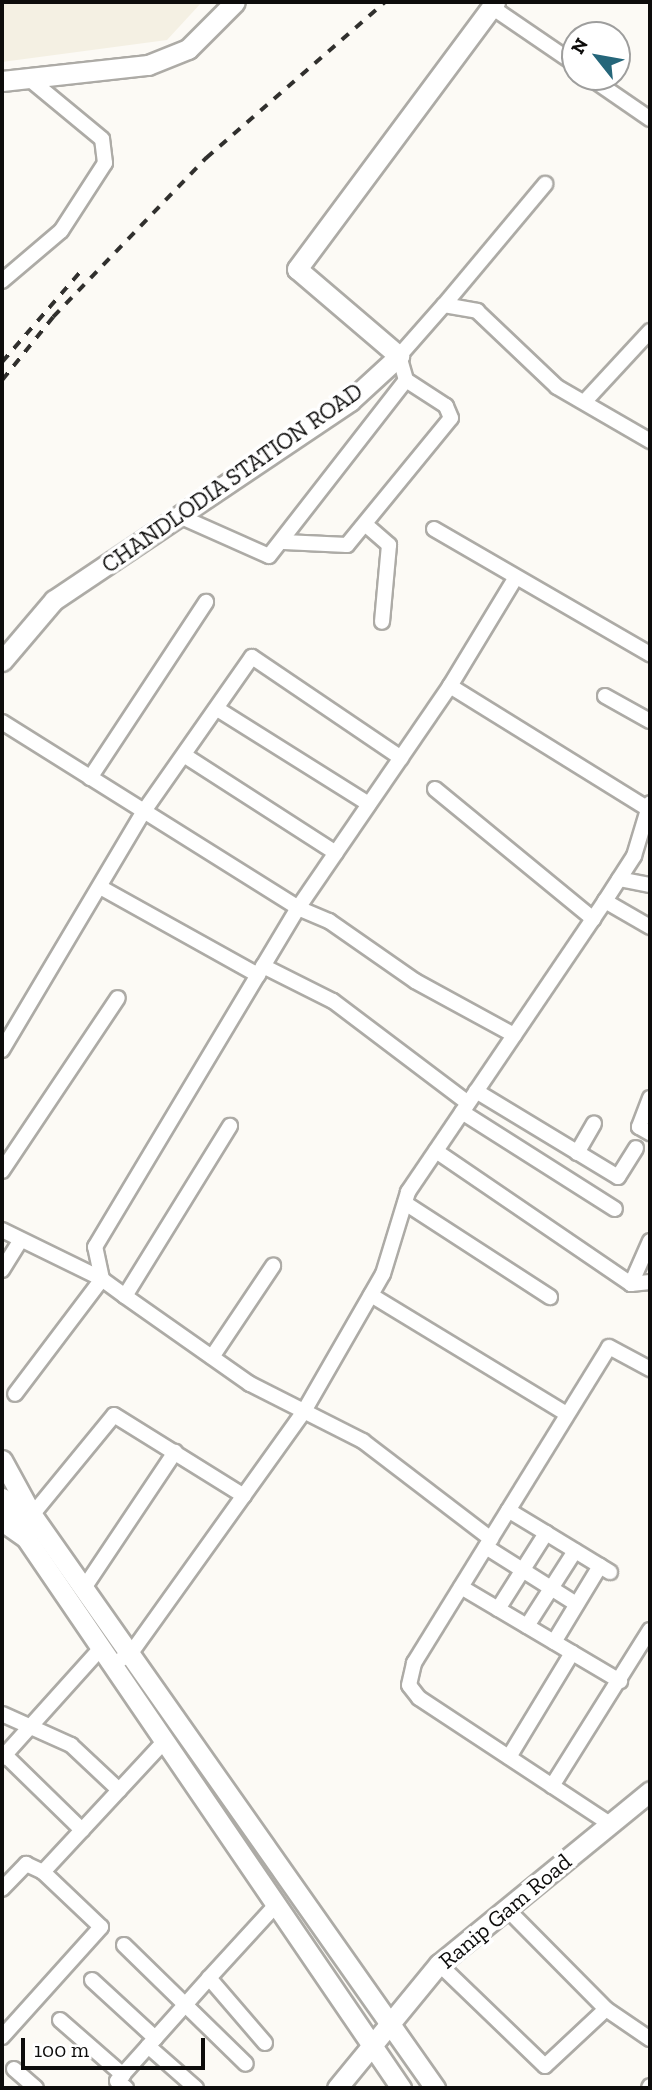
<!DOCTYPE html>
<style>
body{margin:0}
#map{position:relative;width:652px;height:2090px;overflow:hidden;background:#fcfaf5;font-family:"Zilla Slab",serif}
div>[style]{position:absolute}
.built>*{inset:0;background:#f4f0e3}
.roads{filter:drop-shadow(2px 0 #adaba6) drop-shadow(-2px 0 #adaba6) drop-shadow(0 2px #adaba6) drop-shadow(0 -2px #adaba6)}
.street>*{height:14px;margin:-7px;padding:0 7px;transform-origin:7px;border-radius:7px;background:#fff}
.secondary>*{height:19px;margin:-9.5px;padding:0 9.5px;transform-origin:9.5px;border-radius:9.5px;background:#fff}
.rail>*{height:3.5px;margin-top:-1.75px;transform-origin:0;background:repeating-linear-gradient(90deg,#302f2d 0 9px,transparent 0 18px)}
span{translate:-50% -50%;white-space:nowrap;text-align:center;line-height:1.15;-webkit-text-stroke:7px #fff;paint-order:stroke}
.street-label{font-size:23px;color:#0d0c0b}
.frame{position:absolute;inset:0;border:4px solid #0d0c0b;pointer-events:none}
.north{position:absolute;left:561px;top:21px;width:70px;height:70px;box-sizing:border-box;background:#fff;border:2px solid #9e9e9d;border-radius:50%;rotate:301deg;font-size:19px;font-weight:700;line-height:28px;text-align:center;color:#0d0c0b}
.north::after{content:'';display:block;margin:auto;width:24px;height:32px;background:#25667a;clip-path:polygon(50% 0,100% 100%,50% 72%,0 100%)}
.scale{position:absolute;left:21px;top:2038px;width:184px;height:32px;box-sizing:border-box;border:4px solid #0d0c0b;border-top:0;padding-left:9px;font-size:21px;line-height:24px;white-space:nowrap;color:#0d0c0b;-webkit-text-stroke:5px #fff;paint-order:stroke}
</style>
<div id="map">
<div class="built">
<div style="clip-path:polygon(2px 2px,202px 2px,167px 40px,2px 62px)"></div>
</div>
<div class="roads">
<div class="street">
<div style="left:493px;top:8px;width:99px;rotate:34.3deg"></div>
<div style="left:589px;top:77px;width:74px;rotate:34.5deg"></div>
<div style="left:2px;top:281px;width:77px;rotate:-40.3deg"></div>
<div style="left:61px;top:231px;width:81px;rotate:-57.1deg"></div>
<div style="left:105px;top:163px;width:24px;rotate:-97deg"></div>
<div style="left:102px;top:139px;width:91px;rotate:-140.4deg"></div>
<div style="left:444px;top:305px;width:158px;rotate:-50.1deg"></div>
<div style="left:586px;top:400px;width:94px;rotate:-47.2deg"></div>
<div style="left:179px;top:516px;width:98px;rotate:24deg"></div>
<div style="left:269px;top:556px;width:223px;rotate:-52.1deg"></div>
<div style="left:406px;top:380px;width:25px;rotate:-106deg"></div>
<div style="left:399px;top:356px;width:68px;rotate:-48.6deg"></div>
<div style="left:444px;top:305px;width:34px;rotate:10deg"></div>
<div style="left:477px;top:311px;width:110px;rotate:43.5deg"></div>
<div style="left:557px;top:387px;width:108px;rotate:30.1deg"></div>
<div style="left:365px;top:524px;width:32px;rotate:41deg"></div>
<div style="left:389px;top:545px;width:77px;rotate:95.2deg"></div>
<div style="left:434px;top:529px;width:250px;rotate:30.1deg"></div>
<div style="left:284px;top:542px;width:63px;rotate:2.7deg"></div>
<div style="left:347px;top:545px;width:164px;rotate:-50.7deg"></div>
<div style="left:451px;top:418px;width:13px;rotate:-113deg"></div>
<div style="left:446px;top:406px;width:48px;rotate:-147deg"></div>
<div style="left:450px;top:686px;width:127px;rotate:-58.8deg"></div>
<div style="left:605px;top:696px;width:51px;rotate:29.1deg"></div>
<div style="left:219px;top:710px;width:177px;rotate:32.1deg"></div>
<div style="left:2px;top:722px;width:350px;rotate:32.1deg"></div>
<div style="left:298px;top:908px;width:34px;rotate:23deg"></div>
<div style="left:329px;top:921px;width:105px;rotate:34.9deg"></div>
<div style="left:415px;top:981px;width:113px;rotate:28.6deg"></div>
<div style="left:187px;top:757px;width:177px;rotate:32.8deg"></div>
<div style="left:90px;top:778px;width:211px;rotate:-56.6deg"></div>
<div style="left:435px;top:789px;width:205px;rotate:39.4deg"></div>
<div style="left:619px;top:879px;width:32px;rotate:11deg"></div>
<div style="left:100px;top:887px;width:181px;rotate:29.1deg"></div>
<div style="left:605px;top:901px;width:54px;rotate:-57.2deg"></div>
<div style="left:634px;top:856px;width:55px;rotate:-73.2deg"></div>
<div style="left:263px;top:966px;width:78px;rotate:26.6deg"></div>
<div style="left:333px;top:1001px;width:169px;rotate:37.1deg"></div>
<div style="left:2px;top:1050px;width:278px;rotate:-59.3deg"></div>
<div style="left:144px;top:811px;width:188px;rotate:-55deg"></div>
<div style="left:252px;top:657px;width:180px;rotate:34.1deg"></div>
<div style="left:476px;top:1091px;width:166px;rotate:31.2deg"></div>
<div style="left:618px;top:1177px;width:34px;rotate:-58deg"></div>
<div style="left:650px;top:1098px;width:31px;rotate:111deg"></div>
<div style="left:639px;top:1127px;width:13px;rotate:29deg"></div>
<div style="left:462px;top:1112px;width:181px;rotate:32.4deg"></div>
<div style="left:436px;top:1151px;width:236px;rotate:34.3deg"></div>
<div style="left:631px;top:1284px;width:19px;rotate:-6deg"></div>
<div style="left:577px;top:1153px;width:34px;rotate:-60deg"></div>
<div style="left:2px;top:1171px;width:208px;rotate:-56.2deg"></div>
<div style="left:405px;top:1203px;width:173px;rotate:33deg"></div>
<div style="left:2px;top:1230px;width:111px;rotate:26.1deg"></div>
<div style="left:102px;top:1279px;width:144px;rotate:127.1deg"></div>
<div style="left:2px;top:1270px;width:32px;rotate:-58deg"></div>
<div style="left:631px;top:1284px;width:47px;rotate:-66.2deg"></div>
<div style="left:371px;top:1295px;width:229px;rotate:31.3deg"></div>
<div style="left:125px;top:1296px;width:200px;rotate:-58.3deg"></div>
<div style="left:212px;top:1357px;width:110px;rotate:-56.2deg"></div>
<div style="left:32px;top:1515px;width:129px;rotate:-50.6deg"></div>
<div style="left:114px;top:1415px;width:153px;rotate:31.9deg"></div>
<div style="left:546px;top:1533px;width:75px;rotate:31.4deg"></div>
<div style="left:491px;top:1539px;width:161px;rotate:-142.6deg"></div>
<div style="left:363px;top:1441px;width:127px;rotate:-153.2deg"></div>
<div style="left:250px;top:1384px;width:153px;rotate:-144.9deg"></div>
<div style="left:125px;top:1296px;width:29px;rotate:-144deg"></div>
<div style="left:102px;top:1279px;width:33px;rotate:-102deg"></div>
<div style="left:95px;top:1247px;width:395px;rotate:-59.1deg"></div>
<div style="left:298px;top:908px;width:269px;rotate:-55.6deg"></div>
<div style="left:450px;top:686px;width:232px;rotate:31.8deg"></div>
<div style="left:486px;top:1547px;width:107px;rotate:32.3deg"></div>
<div style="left:461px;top:1587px;width:185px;rotate:30.6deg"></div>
<div style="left:84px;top:1588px;width:164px;rotate:-56.2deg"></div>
<div style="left:498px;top:1609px;width:90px;rotate:-57.7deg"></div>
<div style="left:546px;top:1533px;width:44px;rotate:-148.8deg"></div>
<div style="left:527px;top:1626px;width:89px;rotate:-57.4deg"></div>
<div style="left:554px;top:1642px;width:89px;rotate:-58.8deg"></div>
<div style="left:112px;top:1665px;width:22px;rotate:-32deg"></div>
<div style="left:131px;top:1653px;width:295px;rotate:-54.4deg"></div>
<div style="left:303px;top:1413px;width:160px;rotate:-60.1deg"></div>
<div style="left:383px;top:1274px;width:86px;rotate:-73deg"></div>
<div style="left:408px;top:1192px;width:351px;rotate:-55.9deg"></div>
<div style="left:605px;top:901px;width:52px;rotate:30deg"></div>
<div style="left:2px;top:1714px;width:76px;rotate:24.2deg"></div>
<div style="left:71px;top:1745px;width:66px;rotate:43.2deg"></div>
<div style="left:2px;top:1752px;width:112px;rotate:44.3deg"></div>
<div style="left:509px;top:1757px;width:122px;rotate:-58.8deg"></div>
<div style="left:2px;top:1758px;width:148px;rotate:-48deg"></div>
<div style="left:552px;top:1786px;width:184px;rotate:-57.9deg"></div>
<div style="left:610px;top:1824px;width:229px;rotate:-146.6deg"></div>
<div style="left:419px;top:1698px;width:16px;rotate:-128deg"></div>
<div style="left:409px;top:1685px;width:23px;rotate:-77deg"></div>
<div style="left:414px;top:1663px;width:371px;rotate:-58.3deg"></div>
<div style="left:609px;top:1347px;width:47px;rotate:28.2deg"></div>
<div style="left:2px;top:1889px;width:35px;rotate:-46deg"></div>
<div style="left:26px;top:1864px;width:19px;rotate:25deg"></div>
<div style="left:124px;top:1945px;width:170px;rotate:44.3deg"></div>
<div style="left:439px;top:1964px;width:147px;rotate:43.9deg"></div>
<div style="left:545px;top:2066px;width:83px;rotate:-43.1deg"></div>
<div style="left:606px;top:2009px;width:142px;rotate:-134.7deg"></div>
<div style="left:92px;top:1980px;width:86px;rotate:42.6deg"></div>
<div style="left:606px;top:2009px;width:53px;rotate:34.3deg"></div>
<div style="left:60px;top:2020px;width:84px;rotate:41.1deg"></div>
<div style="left:2px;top:2037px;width:148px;rotate:-48deg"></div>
<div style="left:101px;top:1927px;width:80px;rotate:-136.5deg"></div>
<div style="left:43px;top:1872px;width:178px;rotate:-47.1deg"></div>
<div style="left:265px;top:2043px;width:86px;rotate:-130.7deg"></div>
<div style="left:209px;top:1978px;width:98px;rotate:-47.5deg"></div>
<div style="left:148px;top:2046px;width:64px;rotate:41.2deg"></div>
<div style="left:14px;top:2069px;width:29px;rotate:41deg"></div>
<div style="left:126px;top:2088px;width:11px;rotate:-142deg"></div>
<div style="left:117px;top:2081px;width:138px;rotate:-48.2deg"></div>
<div style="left:649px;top:2088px;width:2px;rotate:-63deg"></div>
</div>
<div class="secondary">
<div style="left:2px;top:81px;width:147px;rotate:-6.3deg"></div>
<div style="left:148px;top:65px;width:43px;rotate:-21.8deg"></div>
<div style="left:188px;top:49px;width:66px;rotate:-45deg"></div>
<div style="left:2px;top:661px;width:80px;rotate:-49.6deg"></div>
<div style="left:54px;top:600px;width:357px;rotate:-33.9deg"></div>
<div style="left:350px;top:401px;width:67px;rotate:-42.6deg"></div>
<div style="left:399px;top:356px;width:134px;rotate:-139.5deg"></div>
<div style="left:297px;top:269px;width:332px;rotate:-53.4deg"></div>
<div style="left:2px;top:1460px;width:63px;rotate:61.4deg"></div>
<div style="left:32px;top:1515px;width:701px;rotate:54.88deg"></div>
<div style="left:2px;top:1498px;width:39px;rotate:59deg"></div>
<div style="left:2px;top:1521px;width:29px;rotate:35deg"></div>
<div style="left:26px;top:1538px;width:666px;rotate:55.71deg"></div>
<div style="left:337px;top:2088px;width:161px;rotate:-50.6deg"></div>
<div style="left:439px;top:1964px;width:273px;rotate:-39.3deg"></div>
</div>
</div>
<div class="rail">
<div style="left:2px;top:362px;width:119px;rotate:-49.1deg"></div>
<div style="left:2px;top:380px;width:81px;rotate:-51deg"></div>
<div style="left:53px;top:317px;width:221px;rotate:-46.1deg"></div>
<div style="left:206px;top:158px;width:237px;rotate:-41.1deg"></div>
</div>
<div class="street-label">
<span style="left:232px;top:478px;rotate:-35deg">CHANDLODIA STATION ROAD</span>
<span style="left:505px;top:1911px;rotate:-40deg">Ranip Gam Road</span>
</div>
<div class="frame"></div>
<div class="north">N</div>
<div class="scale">100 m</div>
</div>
